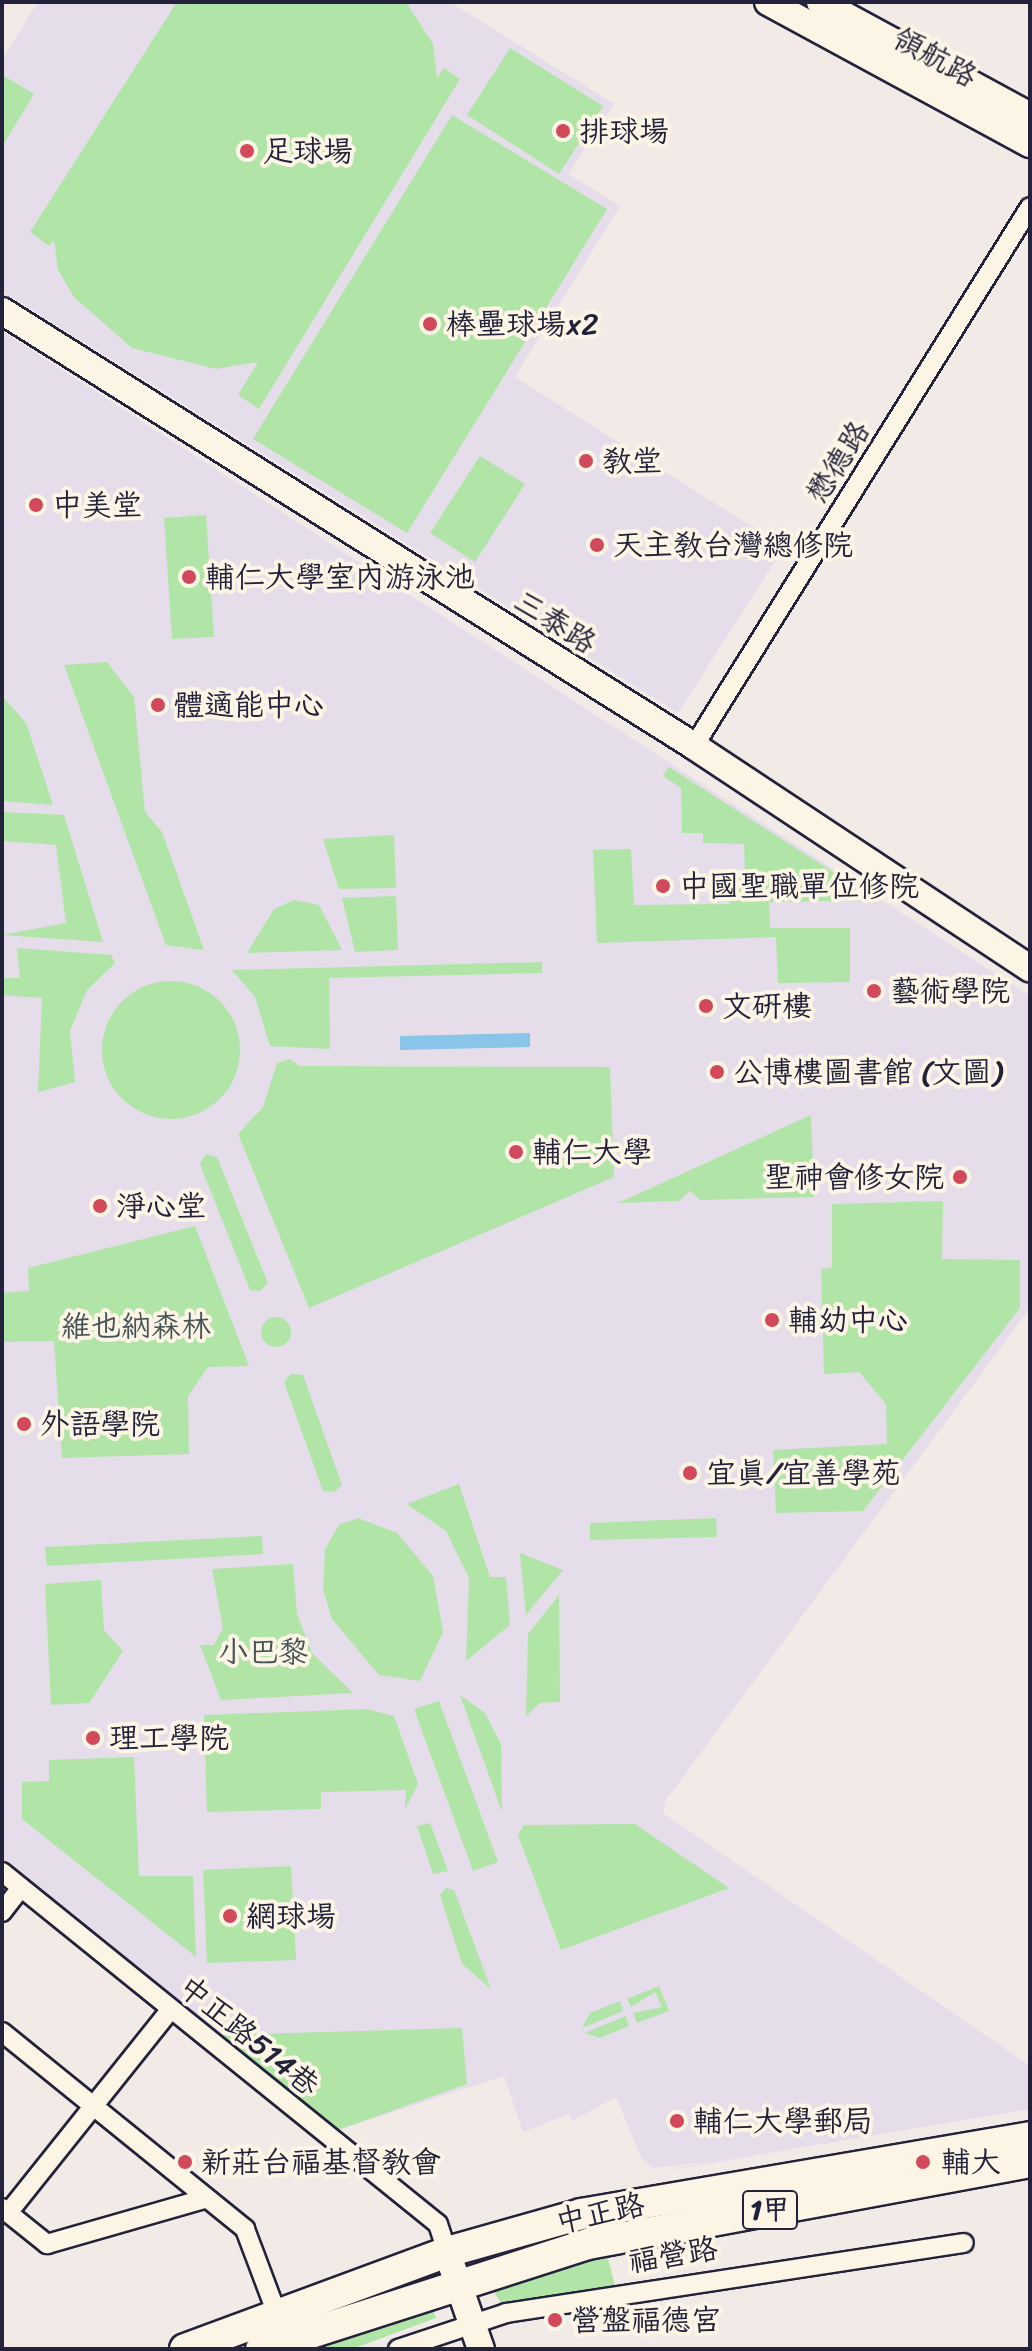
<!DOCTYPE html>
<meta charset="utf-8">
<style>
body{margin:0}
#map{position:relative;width:1032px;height:2351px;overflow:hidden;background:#f2eae7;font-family:Sriracha,"LXGW WenKai TC",sans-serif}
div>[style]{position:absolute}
.built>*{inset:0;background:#e5ddea}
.green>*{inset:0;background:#b0e5a7}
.round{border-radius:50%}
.water>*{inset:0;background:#88c5e8}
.roads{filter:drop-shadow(2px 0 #22223b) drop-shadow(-2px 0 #22223b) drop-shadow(0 2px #22223b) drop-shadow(0 -2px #22223b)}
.street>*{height:18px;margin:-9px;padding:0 9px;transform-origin:9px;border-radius:9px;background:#fcf5e5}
.secondary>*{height:26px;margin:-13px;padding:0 13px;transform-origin:13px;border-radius:13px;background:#fcf5e5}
.primary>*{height:30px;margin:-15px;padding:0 15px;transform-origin:15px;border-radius:15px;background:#fcf5e5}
.dots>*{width:22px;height:22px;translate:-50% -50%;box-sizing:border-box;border:4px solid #fcf5e5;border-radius:50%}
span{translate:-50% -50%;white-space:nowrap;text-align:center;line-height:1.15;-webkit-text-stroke:8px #fcf5e5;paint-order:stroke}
.shield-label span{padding:2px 6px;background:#fcf5e5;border:2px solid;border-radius:6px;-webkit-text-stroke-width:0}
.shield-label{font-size:28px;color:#22223b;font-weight:700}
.street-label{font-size:30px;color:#22223b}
.poi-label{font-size:30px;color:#22223b}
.left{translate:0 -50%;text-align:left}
.right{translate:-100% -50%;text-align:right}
.park-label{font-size:30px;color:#465356}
.frame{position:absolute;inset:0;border:4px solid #22223b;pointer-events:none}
</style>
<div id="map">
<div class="built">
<div style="clip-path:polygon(38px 2px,450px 2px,614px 104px,568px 174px,620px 206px,515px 377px,784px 547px,678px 713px,2px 291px,2px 59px)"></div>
<div style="clip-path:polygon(2px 331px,1030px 996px,1030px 1308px,666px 1800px,663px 1813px,1030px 2066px,1030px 2109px,657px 2172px,704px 2162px,653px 2168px,641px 2157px,616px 2097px,572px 2121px,569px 2114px,523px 2132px,504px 2076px,338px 2130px,2px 1859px)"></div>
</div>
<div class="green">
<div style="clip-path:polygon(177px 2px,406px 2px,433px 44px,437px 78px,444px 68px,460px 79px,259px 409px,238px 395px,258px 362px,216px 369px,132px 348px,74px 297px,58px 270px,54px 240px,49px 246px,30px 232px)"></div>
<div style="clip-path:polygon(510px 48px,603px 106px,559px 174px,467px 115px)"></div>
<div style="clip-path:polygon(4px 76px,34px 94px,2px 147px,2px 79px)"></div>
<div style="clip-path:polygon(452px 115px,607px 209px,407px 533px,253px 439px)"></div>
<div style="clip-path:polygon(480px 456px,525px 484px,475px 562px,430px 533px)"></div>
<div style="clip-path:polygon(206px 515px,214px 637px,172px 639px,164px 518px)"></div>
<div style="clip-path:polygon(107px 662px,134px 697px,145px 812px,162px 832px,204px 950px,166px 945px,64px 665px)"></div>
<div style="clip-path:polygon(2px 696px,26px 723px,53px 805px,2px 801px)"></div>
<div style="clip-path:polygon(669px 767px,877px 900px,769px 902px,770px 928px,850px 928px,850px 982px,778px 983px,776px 937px,597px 943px,593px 850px,631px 849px,634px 905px,729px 904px,729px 875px,745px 874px,744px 844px,703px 843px,703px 833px,682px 833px,681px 788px,663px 776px)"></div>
<div style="clip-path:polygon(2px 812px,64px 815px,103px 942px,2px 935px,66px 923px,56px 845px,2px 841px)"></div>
<div style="clip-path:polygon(394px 835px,396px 888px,339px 889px,323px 839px)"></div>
<div style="clip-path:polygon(396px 896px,398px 950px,355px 952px,342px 898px)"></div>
<div style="clip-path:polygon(294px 900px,319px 905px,342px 950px,247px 953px,274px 909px)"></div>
<div style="clip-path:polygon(17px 948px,111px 955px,115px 963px,87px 990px,70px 1031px,75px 1082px,38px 1092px,42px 998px,2px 995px,2px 978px,20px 978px)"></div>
<div style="clip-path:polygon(542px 962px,542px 973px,329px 978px,330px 1049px,270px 1046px,255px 997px,232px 970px)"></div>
<div class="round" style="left:102px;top:981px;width:138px;height:138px"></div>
<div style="clip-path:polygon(290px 1059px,299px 1066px,610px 1067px,614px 1177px,309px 1308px,238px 1134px,263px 1107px,277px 1063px)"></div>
<div style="clip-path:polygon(811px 1115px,814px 1197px,700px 1200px,690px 1191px,679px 1201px,618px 1203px)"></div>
<div style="clip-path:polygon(206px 1154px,217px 1157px,268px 1283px,260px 1291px,250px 1290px,200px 1164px)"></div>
<div style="clip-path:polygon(943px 1201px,942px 1259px,1020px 1260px,1020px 1308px,863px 1511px,776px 1513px,773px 1450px,887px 1444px,886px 1404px,859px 1372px,824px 1374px,821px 1269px,832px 1268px,832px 1204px)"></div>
<div style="clip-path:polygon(195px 1226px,249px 1366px,208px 1367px,188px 1396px,189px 1454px,62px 1458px,54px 1341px,2px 1342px,2px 1293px,29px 1291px,28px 1268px)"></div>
<div class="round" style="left:261px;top:1317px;width:30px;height:30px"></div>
<div style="clip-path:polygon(291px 1374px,303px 1375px,342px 1485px,334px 1492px,323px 1491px,284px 1382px)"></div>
<div style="clip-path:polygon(459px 1484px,490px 1577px,506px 1577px,510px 1625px,466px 1661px,469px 1578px,446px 1531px,407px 1504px)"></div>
<div style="clip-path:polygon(358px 1518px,397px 1533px,433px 1576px,443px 1632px,420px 1681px,379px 1675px,332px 1619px,323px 1589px,325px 1549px,339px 1525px)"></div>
<div style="clip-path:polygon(716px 1518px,717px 1537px,590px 1540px,590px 1523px)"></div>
<div style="clip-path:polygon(262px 1536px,263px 1554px,47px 1566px,45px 1547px)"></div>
<div style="clip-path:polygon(520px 1553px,563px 1570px,526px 1615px)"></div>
<div style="clip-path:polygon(293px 1564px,297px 1614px,312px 1653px,353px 1693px,221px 1700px,200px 1645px,214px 1645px,223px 1628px,212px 1569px)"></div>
<div style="clip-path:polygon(101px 1580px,104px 1630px,123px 1651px,89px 1703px,51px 1705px,45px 1584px)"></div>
<div style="clip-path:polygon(559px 1595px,560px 1702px,540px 1703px,526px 1716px,528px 1634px)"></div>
<div style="clip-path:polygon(460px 1695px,485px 1713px,501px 1744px,502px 1812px)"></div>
<div style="clip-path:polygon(439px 1701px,498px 1862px,473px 1871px,414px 1709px)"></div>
<div style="clip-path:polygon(367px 1709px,394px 1716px,418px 1784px,405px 1809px,406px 1790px,321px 1792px,321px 1809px,207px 1812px,204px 1715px)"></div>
<div style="clip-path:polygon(134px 1757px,139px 1876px,193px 1876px,196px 1957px,22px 1819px,22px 1782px,49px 1781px,49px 1760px)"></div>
<div style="clip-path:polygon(430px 1823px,448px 1871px,433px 1874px,417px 1826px)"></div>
<div style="clip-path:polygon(635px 1824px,729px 1888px,561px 1950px,518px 1835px,524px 1825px)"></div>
<div style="clip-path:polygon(291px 1866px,296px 1960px,207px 1963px,203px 1870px)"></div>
<div style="clip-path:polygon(446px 1888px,454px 1890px,491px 1989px,462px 1964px,440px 1895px)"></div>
<div style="clip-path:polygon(659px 1986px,669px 2011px,637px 2023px,633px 2013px,662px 2007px,655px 1992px,631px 2007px,627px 1999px)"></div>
<div style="clip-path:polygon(620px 2001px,623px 2011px,582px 2028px,590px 2013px)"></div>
<div style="clip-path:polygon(626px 2016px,629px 2026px,600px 2038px,585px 2033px)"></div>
<div style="clip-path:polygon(462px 2028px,467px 2084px,338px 2130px,220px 2035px)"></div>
<div style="clip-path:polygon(607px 2255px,615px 2286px,502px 2304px,487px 2282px)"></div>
<div style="clip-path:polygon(430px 2302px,436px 2318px,352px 2349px,314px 2349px)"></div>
</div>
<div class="water">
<div style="clip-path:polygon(530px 1033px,530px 1047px,400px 1050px,400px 1036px)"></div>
</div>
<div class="roads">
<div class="street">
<div style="left:694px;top:746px;width:635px;rotate:-58.06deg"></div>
<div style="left:2px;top:1872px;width:560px;rotate:38.92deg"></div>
<div style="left:438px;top:2224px;width:29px;rotate:72deg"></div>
<div style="left:2px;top:1912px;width:31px;rotate:-52deg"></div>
<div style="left:2px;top:2032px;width:313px;rotate:39deg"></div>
<div style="left:245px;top:2229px;width:91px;rotate:69.4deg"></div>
<div style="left:2px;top:2208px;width:58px;rotate:38.7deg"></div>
<div style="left:47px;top:2244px;width:166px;rotate:-16deg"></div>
<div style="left:8px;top:2213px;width:261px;rotate:-51.4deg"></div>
<div style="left:398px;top:2349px;width:114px;rotate:-18.4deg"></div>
<div style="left:506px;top:2313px;width:463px;rotate:-8.7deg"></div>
</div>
<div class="secondary">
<div style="left:768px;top:2px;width:298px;rotate:28.5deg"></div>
<div style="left:820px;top:2px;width:239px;rotate:28.5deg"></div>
<div style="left:2px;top:311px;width:817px;rotate:32.15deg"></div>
<div style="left:694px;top:746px;width:403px;rotate:33.5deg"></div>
<div style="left:447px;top:2252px;width:103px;rotate:70.7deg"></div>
</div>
<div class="primary">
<div style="left:185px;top:2349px;width:279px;rotate:-20.3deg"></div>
<div style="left:447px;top:2252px;width:139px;rotate:-15.8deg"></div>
<div style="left:581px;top:2214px;width:456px;rotate:-9.7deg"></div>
<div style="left:261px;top:2349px;width:343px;rotate:-17.8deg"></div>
<div style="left:588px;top:2244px;width:450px;rotate:-10.5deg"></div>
</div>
</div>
<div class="dots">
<div style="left:563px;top:131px;background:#d1495b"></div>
<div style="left:247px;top:151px;background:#d1495b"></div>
<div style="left:430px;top:324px;background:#d1495b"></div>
<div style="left:586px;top:461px;background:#d1495b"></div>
<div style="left:36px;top:505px;background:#d1495b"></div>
<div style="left:597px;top:545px;background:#d1495b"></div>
<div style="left:189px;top:577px;background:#d1495b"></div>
<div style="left:158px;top:705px;background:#d1495b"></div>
<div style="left:663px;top:886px;background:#d1495b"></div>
<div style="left:874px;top:991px;background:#d1495b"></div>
<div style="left:706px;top:1006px;background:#d1495b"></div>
<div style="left:717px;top:1072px;background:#d1495b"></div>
<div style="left:516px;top:1152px;background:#d1495b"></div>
<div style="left:960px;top:1177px;background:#d1495b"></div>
<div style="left:100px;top:1206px;background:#d1495b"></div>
<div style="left:772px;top:1320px;background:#d1495b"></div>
<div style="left:24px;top:1424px;background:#d1495b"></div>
<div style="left:690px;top:1473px;background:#d1495b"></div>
<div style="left:93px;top:1738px;background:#d1495b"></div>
<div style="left:230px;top:1916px;background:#d1495b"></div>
<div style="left:677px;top:2121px;background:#d1495b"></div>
<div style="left:185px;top:2162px;background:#d1495b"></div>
<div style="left:923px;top:2162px;background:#d1495b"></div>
<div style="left:555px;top:2320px;background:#d1495b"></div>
</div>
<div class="shield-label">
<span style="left:770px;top:2210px">1甲</span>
</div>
<div class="street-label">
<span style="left:935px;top:57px;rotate:29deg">領航路</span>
<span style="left:838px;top:462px;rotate:-58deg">懋德路</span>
<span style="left:555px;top:622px;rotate:32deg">三泰路</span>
<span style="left:249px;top:2036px;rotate:39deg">中正路514巷</span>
<span style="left:600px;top:2213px;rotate:-12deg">中正路</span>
<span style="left:673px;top:2255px;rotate:-9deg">福營路</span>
</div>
<div class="poi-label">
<span class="left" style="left:579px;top:131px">排球場</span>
<span class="left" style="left:263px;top:151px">足球場</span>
<span class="left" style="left:446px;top:324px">棒壘球場x2</span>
<span class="left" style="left:602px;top:461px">教堂</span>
<span class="left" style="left:52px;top:505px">中美堂</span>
<span class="left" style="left:613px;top:545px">天主教台灣總修院</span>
<span class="left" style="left:205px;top:577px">輔仁大學室內游泳池</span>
<span class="left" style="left:174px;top:705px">體適能中心</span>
<span class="left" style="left:679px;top:886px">中國聖職單位修院</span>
<span class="left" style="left:890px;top:991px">藝術學院</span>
<span class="left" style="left:722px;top:1006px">文研樓</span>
<span class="left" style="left:733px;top:1072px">公博樓圖書館 (文圖)</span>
<span class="left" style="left:532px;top:1152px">輔仁大學</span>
<span class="right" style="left:944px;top:1177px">聖神會修女院</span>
<span class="left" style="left:116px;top:1206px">淨心堂</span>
<span class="left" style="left:788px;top:1320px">輔幼中心</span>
<span class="left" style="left:40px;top:1424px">外語學院</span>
<span class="left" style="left:706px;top:1473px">宜真/宜善學苑</span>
<span class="left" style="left:109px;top:1738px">理工學院</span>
<span class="left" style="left:246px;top:1916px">網球場</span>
<span class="left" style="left:693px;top:2121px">輔仁大學郵局</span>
<span class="left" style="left:201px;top:2162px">新莊台福基督教會</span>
<span class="left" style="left:941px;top:2162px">輔大</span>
<span class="left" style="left:571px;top:2320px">營盤福德宮</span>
</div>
<div class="park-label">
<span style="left:136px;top:1326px">維也納森林</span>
<span style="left:263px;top:1652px">小巴黎</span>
</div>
<div class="frame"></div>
</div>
